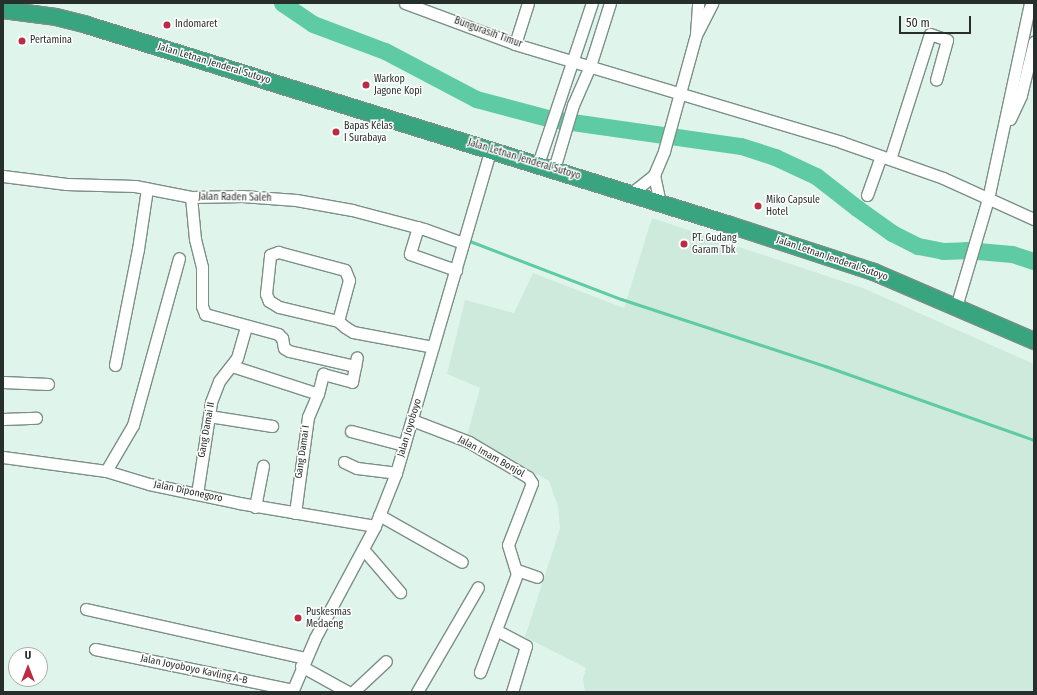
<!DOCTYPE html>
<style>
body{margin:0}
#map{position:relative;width:1037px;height:695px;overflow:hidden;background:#dff5eb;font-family:"Fira Sans Condensed",sans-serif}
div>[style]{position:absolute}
.built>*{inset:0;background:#cdeadd}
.stream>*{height:3px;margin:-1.5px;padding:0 1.5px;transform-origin:1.5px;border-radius:1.5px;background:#5ecba4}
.river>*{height:17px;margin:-8.5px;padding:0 8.5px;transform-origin:8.5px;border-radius:8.5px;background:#5ecba4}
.roads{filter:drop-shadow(1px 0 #7c8f87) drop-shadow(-1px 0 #7c8f87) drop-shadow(0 1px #7c8f87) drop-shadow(0 -1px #7c8f87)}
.minor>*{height:11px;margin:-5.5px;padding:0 5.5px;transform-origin:5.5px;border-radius:5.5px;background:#fff}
.highway>*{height:16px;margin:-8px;padding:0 8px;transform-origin:8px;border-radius:8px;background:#39a480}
.dots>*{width:11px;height:11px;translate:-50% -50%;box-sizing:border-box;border:2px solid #fff;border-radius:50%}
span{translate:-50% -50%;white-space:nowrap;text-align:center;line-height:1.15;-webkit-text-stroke:3px #fff;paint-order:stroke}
.poi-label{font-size:10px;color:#272f2c}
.left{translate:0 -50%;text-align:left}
.street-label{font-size:10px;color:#272f2c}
.frame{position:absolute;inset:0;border:4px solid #272f2c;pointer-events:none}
.north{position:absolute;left:8px;top:647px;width:40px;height:40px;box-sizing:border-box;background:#fff;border:1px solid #a9acab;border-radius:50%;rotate:0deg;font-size:11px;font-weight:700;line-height:16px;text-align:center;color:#272f2c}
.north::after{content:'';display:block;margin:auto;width:14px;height:18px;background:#bc2b43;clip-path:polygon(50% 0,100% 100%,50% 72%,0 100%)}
.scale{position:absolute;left:899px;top:16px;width:72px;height:18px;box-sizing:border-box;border:2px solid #272f2c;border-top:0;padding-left:5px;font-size:12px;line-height:14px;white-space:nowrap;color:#272f2c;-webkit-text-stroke:3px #fff;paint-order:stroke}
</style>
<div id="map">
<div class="built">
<div style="clip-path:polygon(652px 218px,863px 288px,1034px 364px,1034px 692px,585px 692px,583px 679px,586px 668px,525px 637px,560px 528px,558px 506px,549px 481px,467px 436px,480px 388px,447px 374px,465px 300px,514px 313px,533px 273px,624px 308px)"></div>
</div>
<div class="stream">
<div style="left:467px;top:240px;width:165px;rotate:21deg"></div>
<div style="left:621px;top:299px;width:215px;rotate:18.2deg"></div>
<div style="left:825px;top:366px;width:222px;rotate:19.5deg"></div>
</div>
<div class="river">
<div style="left:282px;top:3px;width:37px;rotate:34deg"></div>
<div style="left:313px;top:24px;width:77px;rotate:20.6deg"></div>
<div style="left:385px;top:51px;width:103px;rotate:27.8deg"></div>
<div style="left:476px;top:99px;width:78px;rotate:14.9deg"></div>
<div style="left:551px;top:119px;width:192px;rotate:8.1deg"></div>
<div style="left:741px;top:146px;width:36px;rotate:18deg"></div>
<div style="left:775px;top:157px;width:45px;rotate:24.9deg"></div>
<div style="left:816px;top:176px;width:52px;rotate:38deg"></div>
<div style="left:857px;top:208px;width:43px;rotate:35.5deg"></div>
<div style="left:892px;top:233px;width:29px;rotate:27deg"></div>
<div style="left:918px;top:246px;width:25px;rotate:11deg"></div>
<div style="left:943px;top:251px;width:23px;rotate:-2deg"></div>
<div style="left:966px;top:250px;width:46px;rotate:5deg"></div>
<div style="left:1012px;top:254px;width:23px;rotate:18deg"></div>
</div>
<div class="roads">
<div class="minor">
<div style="left:405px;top:3px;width:117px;rotate:20.4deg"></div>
<div style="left:515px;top:44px;width:340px;rotate:16.7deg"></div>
<div style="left:841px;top:142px;width:108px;rotate:19.4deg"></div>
<div style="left:943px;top:178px;width:100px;rotate:24.3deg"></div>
<div style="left:696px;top:34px;width:31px;rotate:-86deg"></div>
<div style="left:515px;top:44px;width:43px;rotate:-72.4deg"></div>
<div style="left:1010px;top:119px;width:26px;rotate:-65deg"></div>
<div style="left:1021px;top:95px;width:55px;rotate:-76.2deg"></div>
<div style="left:890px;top:159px;width:131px;rotate:-72.3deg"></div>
<div style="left:930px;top:34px;width:18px;rotate:19deg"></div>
<div style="left:947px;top:40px;width:41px;rotate:105.4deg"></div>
<div style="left:538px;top:164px;width:170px;rotate:-71.5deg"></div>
<div style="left:554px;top:169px;width:67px;rotate:-73.5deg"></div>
<div style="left:573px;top:105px;width:43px;rotate:-66.4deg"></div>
<div style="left:590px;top:66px;width:66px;rotate:-72.4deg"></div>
<div style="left:654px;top:175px;width:29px;rotate:78deg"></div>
<div style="left:3px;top:176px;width:64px;rotate:7.2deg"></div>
<div style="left:66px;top:184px;width:69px;rotate:1.7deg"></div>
<div style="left:135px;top:186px;width:57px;rotate:11.1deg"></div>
<div style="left:191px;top:197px;width:51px;rotate:-1.1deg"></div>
<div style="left:242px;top:196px;width:54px;rotate:4.2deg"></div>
<div style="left:296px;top:200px;width:57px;rotate:10.1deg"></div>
<div style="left:352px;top:210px;width:74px;rotate:14.8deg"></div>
<div style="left:424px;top:229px;width:41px;rotate:19.7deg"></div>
<div style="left:630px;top:194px;width:31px;rotate:-38deg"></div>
<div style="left:654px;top:175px;width:26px;rotate:-67deg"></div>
<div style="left:664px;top:151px;width:120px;rotate:-74.6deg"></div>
<div style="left:696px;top:35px;width:36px;rotate:-63deg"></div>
<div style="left:867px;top:195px;width:41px;rotate:-70.3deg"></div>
<div style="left:191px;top:197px;width:42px;rotate:84.6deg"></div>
<div style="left:195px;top:239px;width:29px;rotate:76deg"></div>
<div style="left:202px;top:267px;width:39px;rotate:90deg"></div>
<div style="left:202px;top:306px;width:9px;rotate:69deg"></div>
<div style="left:205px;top:314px;width:76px;rotate:15.3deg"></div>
<div style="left:278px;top:334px;width:6px;rotate:45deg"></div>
<div style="left:282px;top:338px;width:10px;rotate:79deg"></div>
<div style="left:284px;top:348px;width:6px;rotate:31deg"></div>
<div style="left:289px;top:351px;width:68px;rotate:12.8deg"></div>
<div style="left:418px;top:227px;width:28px;rotate:107deg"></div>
<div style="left:410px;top:254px;width:49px;rotate:19.2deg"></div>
<div style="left:956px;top:307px;width:113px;rotate:-73.5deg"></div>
<div style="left:988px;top:199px;width:200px;rotate:-77.9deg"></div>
<div style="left:338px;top:321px;width:61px;rotate:-166.7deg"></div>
<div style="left:279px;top:307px;width:12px;rotate:-149deg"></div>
<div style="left:269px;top:301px;width:8px;rotate:-113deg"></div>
<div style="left:266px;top:294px;width:39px;rotate:-84deg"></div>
<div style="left:270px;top:255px;width:9px;rotate:-21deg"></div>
<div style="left:278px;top:252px;width:69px;rotate:15deg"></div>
<div style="left:345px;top:270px;width:11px;rotate:68deg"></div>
<div style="left:349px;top:280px;width:42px;rotate:105deg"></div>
<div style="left:338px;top:321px;width:9px;rotate:41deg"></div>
<div style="left:345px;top:327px;width:9px;rotate:32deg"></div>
<div style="left:353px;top:332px;width:81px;rotate:10.6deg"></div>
<div style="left:115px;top:365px;width:118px;rotate:-78.8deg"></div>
<div style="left:138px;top:249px;width:61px;rotate:-81.5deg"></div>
<div style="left:232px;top:366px;width:90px;rotate:18deg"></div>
<div style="left:318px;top:394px;width:21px;rotate:-76deg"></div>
<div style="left:323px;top:374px;width:30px;rotate:15deg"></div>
<div style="left:352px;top:382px;width:25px;rotate:-79deg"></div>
<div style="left:3px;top:382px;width:45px;rotate:2.5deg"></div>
<div style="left:209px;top:416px;width:64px;rotate:9deg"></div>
<div style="left:3px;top:419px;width:33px;rotate:-2deg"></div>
<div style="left:412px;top:420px;width:61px;rotate:21.1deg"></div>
<div style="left:469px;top:442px;width:69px;rotate:30.7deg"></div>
<div style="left:528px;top:477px;width:7px;rotate:56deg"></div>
<div style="left:532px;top:483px;width:66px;rotate:111.2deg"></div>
<div style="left:508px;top:545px;width:30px;rotate:73deg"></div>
<div style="left:517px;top:574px;width:105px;rotate:110.7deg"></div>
<div style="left:351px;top:431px;width:55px;rotate:14.8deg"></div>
<div style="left:3px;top:457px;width:104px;rotate:7.7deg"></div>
<div style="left:106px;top:471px;width:45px;rotate:16.8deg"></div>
<div style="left:149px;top:484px;width:92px;rotate:11.9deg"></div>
<div style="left:239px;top:503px;width:138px;rotate:9.6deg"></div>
<div style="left:344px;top:462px;width:14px;rotate:25deg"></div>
<div style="left:357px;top:468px;width:39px;rotate:7deg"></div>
<div style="left:106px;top:471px;width:53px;rotate:-59.6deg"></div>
<div style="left:133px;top:425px;width:173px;rotate:-74.6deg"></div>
<div style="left:197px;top:494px;width:93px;rotate:-81.3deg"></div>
<div style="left:211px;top:402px;width:22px;rotate:-69deg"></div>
<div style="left:219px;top:381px;width:29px;rotate:-52deg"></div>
<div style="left:237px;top:358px;width:32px;rotate:-74deg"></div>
<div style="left:255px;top:507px;width:42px;rotate:-79deg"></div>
<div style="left:295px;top:513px;width:97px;rotate:-82.3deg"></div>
<div style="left:308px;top:417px;width:25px;rotate:-67deg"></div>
<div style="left:379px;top:515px;width:95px;rotate:29.5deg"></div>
<div style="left:363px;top:549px;width:57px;rotate:49.3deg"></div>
<div style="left:517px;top:570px;width:21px;rotate:19deg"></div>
<div style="left:86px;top:609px;width:224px;rotate:12.6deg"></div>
<div style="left:496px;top:630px;width:34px;rotate:28deg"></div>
<div style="left:526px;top:646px;width:48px;rotate:106.9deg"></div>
<div style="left:95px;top:649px;width:202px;rotate:11.7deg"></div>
<div style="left:301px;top:666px;width:54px;rotate:29deg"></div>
<div style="left:292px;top:692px;width:59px;rotate:-66.9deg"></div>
<div style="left:315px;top:638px;width:127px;rotate:-61.8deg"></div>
<div style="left:375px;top:526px;width:57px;rotate:-68.4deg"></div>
<div style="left:396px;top:473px;width:338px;rotate:-73.7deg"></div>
<div style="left:353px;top:692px;width:45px;rotate:-43.2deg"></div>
<div style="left:417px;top:692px;width:121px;rotate:-59.8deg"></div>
</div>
<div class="highway">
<div style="left:3px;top:10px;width:53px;rotate:7.5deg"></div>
<div style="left:56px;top:17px;width:32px;rotate:14deg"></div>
<div style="left:87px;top:25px;width:673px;rotate:17.28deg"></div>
<div style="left:730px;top:225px;width:151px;rotate:18.1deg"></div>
<div style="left:874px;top:272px;width:174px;rotate:23.3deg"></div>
</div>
</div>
<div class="dots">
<div style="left:167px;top:25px;background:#bc2b43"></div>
<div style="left:22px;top:41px;background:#bc2b43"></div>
<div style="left:366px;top:85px;background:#bc2b43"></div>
<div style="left:336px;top:132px;background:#bc2b43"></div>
<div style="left:758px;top:206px;background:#bc2b43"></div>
<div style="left:684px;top:244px;background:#bc2b43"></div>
<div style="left:298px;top:618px;background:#bc2b43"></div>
</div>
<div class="poi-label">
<span class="left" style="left:175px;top:25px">Indomaret</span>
<span class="left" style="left:30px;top:41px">Pertamina</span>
<span class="left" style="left:374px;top:85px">Warkop<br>Jagone Kopi</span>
<span class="left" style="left:344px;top:132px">Bapas Kelas<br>I Surabaya</span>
<span class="left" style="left:766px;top:206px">Miko Capsule<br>Hotel</span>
<span class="left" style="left:692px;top:244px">PT. Gudang<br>Garam Tbk</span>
<span class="left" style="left:306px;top:618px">Puskesmas<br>Medaeng</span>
</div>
<div class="street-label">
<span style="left:488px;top:33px;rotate:20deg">Bungurasih Timur</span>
<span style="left:214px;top:64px;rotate:17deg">Jalan Letnan Jenderal Sutoyo</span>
<span style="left:524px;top:160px;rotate:17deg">Jalan Letnan Jenderal Sutoyo</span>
<span style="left:235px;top:198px;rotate:1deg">Jalan Raden Saleh</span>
<span style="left:832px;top:259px;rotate:19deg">Jalan Letnan Jenderal Sutoyo</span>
<span style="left:410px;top:428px;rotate:-73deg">Jalan Joyoboyo</span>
<span style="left:207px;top:430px;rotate:-80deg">Gang Damai II</span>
<span style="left:303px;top:452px;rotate:-82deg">Gang Damai I</span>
<span style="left:491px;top:457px;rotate:29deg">Jalan Imam Bonjol</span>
<span style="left:188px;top:492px;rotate:12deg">Jalan Diponegoro</span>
<span style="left:194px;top:670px;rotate:12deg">Jalan Joyoboyo Kavling A-B</span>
</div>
<div class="frame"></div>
<div class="north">U</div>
<div class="scale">50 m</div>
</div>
